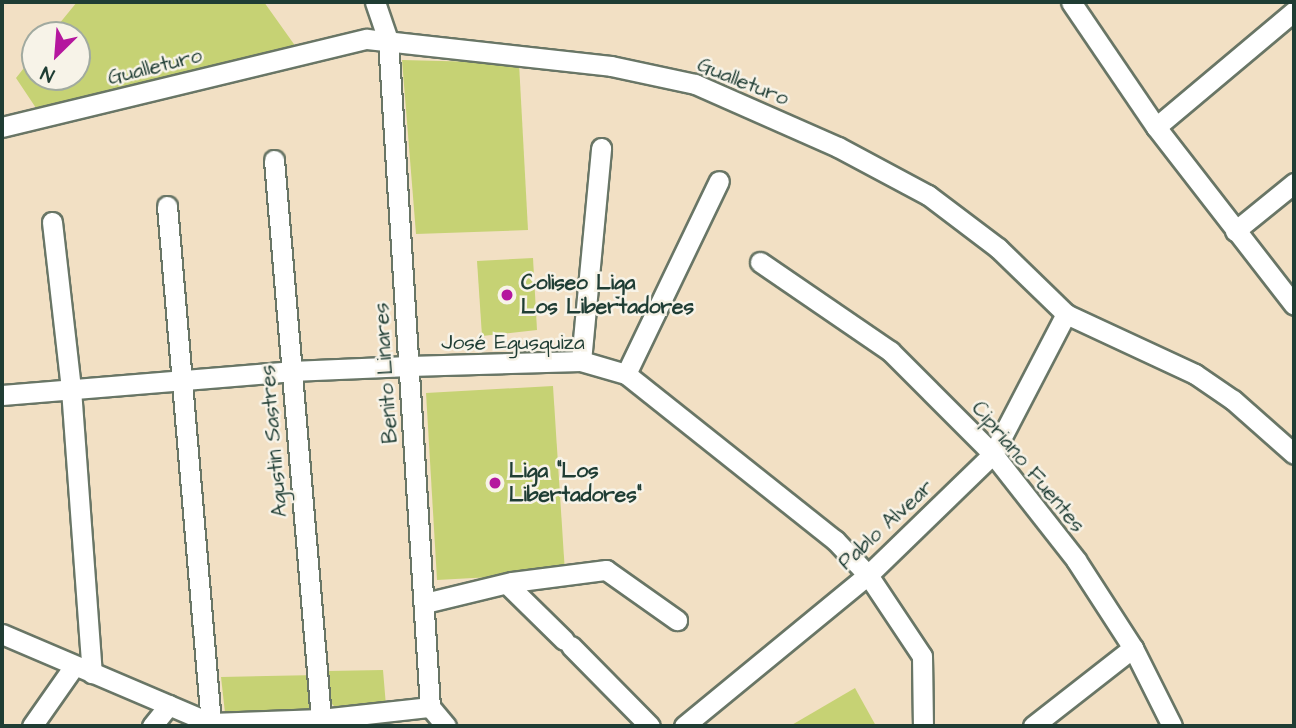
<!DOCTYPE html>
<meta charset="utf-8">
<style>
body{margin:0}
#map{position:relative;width:1296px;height:728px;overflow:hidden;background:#f2e0c4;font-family:"Architects Daughter",sans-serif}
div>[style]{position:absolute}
.green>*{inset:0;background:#c6d274}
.roads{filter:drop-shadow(2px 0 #697666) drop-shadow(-2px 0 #697666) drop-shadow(0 2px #697666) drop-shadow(0 -2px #697666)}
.minor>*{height:19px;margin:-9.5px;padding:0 9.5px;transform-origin:9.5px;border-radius:9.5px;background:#fff}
.dots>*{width:19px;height:19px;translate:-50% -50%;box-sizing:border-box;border:4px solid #f7f3e8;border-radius:50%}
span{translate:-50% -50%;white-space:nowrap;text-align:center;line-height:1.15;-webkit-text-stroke:5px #f7f3e8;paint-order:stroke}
.street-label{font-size:21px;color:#1f3d34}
.poi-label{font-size:21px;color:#1f3d34;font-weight:700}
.left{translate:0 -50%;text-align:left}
.frame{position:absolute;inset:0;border:4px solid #1f3d34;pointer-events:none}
.north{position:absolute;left:21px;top:21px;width:70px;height:70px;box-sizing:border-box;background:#f7f3e8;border:2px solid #a1aaa0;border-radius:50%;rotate:205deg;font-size:19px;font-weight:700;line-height:28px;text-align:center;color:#1f3d34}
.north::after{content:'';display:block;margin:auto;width:24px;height:32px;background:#b5179e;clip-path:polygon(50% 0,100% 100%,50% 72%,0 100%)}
</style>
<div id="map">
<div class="green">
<div style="clip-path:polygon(77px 2px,264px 2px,296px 47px,38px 111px,16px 78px,35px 54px,35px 77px,77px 77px,77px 35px,50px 35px)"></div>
<div style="clip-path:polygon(402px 60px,519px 63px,528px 230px,416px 234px)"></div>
<div style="clip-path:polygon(533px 258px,537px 330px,482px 336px,477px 261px)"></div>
<div style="clip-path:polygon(553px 386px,565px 573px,437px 580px,426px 393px)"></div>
<div style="clip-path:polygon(383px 670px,386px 706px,338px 710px,330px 702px,328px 671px)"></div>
<div style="clip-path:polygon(318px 675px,316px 719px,226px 722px,221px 677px)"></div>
<div style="clip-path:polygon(855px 688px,876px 726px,790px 726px)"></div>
</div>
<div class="roads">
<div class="minor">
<div style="left:1071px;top:2px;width:151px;rotate:55.8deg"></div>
<div style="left:1156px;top:127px;width:225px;rotate:52.2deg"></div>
<div style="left:2px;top:127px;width:375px;rotate:-13.6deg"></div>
<div style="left:367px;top:39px;width:245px;rotate:6.3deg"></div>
<div style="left:611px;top:66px;width:86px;rotate:12.1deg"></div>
<div style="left:695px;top:84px;width:156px;rotate:23.8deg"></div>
<div style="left:838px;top:147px;width:102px;rotate:28.1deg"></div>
<div style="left:928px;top:195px;width:88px;rotate:37.1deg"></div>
<div style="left:998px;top:248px;width:95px;rotate:44.1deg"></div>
<div style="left:1066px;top:314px;width:142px;rotate:24.9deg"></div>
<div style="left:1195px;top:374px;width:46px;rotate:34.4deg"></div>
<div style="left:1233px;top:400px;width:81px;rotate:41.5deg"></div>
<div style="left:1156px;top:127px;width:180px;rotate:-40deg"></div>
<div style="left:274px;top:160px;width:561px;rotate:85.19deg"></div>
<div style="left:167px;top:206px;width:519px;rotate:85.14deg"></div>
<div style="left:52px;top:222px;width:168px;rotate:83.5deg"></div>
<div style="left:71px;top:389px;width:285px;rotate:85.8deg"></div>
<div style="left:1235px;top:231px;width:76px;rotate:-39.1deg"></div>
<div style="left:760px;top:262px;width:158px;rotate:34.4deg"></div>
<div style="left:890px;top:351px;width:146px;rotate:45deg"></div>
<div style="left:993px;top:454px;width:135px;rotate:51.9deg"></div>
<div style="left:1076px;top:560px;width:105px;rotate:57.1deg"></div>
<div style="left:1133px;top:648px;width:87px;rotate:63.4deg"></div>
<div style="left:581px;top:361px;width:214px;rotate:-84.6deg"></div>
<div style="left:626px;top:374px;width:214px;rotate:-64.3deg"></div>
<div style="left:2px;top:395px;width:290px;rotate:-4.7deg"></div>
<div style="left:291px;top:371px;width:118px;rotate:-2.4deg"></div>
<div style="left:409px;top:366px;width:172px;rotate:-1.7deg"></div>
<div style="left:581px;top:361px;width:47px;rotate:16.1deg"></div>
<div style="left:626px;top:374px;width:267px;rotate:38.5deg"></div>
<div style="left:835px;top:540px;width:48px;rotate:46.7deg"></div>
<div style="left:868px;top:575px;width:97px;rotate:56.3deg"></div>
<div style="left:922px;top:656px;width:70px;rotate:89.2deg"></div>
<div style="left:507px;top:584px;width:80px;rotate:44.5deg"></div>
<div style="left:425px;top:603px;width:89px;rotate:-13.6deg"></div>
<div style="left:512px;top:582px;width:95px;rotate:-7.3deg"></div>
<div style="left:606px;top:570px;width:87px;rotate:35.2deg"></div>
<div style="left:2px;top:634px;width:227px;rotate:23.1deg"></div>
<div style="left:211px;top:723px;width:110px;rotate:-2.1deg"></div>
<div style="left:321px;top:719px;width:110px;rotate:-6.3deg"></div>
<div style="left:430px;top:707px;width:668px;rotate:-93.6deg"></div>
<div style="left:388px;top:40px;width:40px;rotate:-108.9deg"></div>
<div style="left:571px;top:646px;width:112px;rotate:45.4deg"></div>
<div style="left:430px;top:707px;width:25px;rotate:50deg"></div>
<div style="left:32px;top:726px;width:73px;rotate:-55deg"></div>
<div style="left:152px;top:726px;width:27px;rotate:-51deg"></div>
<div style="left:684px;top:726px;width:238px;rotate:-39.4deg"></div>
<div style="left:868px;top:575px;width:174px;rotate:-44.1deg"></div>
<div style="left:993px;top:454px;width:158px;rotate:-62.5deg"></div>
<div style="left:1033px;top:726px;width:127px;rotate:-38deg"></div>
</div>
</div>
<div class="dots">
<div style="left:507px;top:295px;background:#b5179e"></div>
<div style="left:495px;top:483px;background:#b5179e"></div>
</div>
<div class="street-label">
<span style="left:155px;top:67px;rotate:-14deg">Gualleturo</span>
<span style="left:743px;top:82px;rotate:22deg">Gualleturo</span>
<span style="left:513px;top:343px">José Egusquiza</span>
<span style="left:386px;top:373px;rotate:-94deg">Benito Linares</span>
<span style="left:274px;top:441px;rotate:-95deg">Agustin Sastres</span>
<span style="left:1028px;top:467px;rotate:50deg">Cipriano Fuentes</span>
<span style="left:886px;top:525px;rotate:-43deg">Pablo Alvear</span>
</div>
<div class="poi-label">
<span class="left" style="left:521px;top:295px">Coliseo Liga<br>Los Libertadores</span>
<span class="left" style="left:509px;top:483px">Liga "Los<br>Libertadores"</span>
</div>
<div class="frame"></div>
<div class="north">N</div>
</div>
